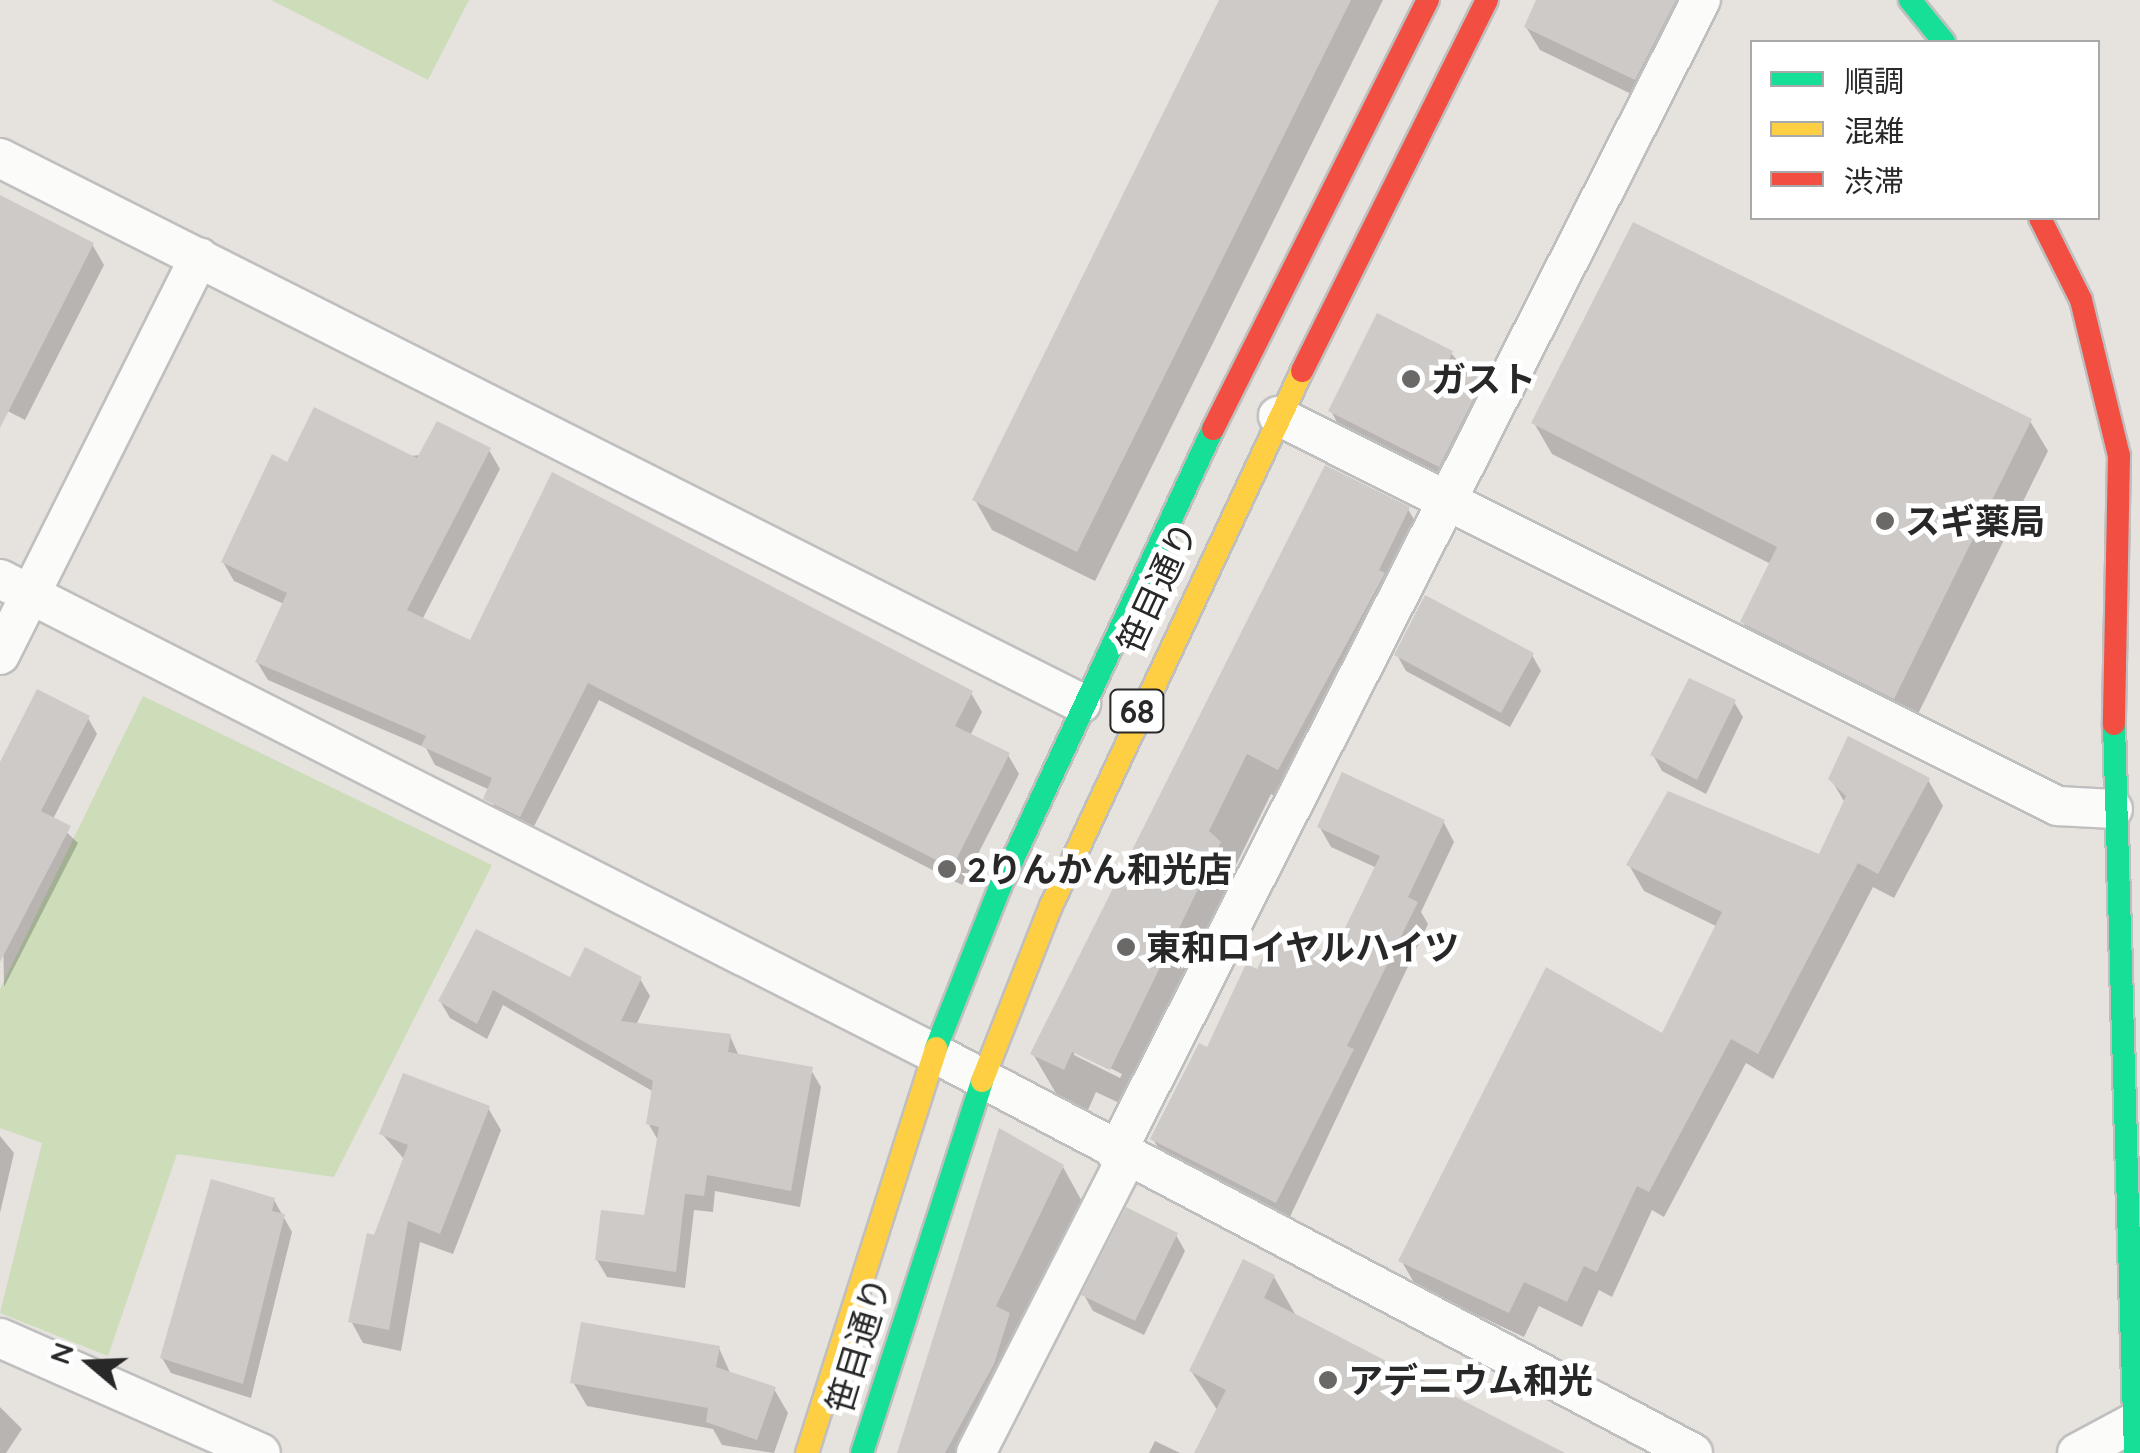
<!DOCTYPE html>
<meta charset="utf-8">
<style>
body{margin:0}
#map{position:relative;width:2140px;height:1453px;overflow:hidden;background:#e6e2de;font-family:Quicksand,"Noto Sans JP",sans-serif}
div>[style]{position:absolute}
.green>*{inset:0;background:#cdddba}
.shadow>*{inset:0;background:#0003}
.building>*{inset:0;background:#cdcac8}
.roads{filter:drop-shadow(2px 0 #c0bfbf) drop-shadow(-2px 0 #c0bfbf) drop-shadow(0 2px #c0bfbf) drop-shadow(0 -2px #c0bfbf)}
.street>*{height:38px;margin:-19px;padding:0 19px;transform-origin:19px;border-radius:19px;background:#fbfbfa}
.fast>*{height:22px;margin:-11px;padding:0 11px;transform-origin:11px;border-radius:11px;background:#16e098}
.slow>*{height:22px;margin:-11px;padding:0 11px;transform-origin:11px;border-radius:11px;background:#ffcf43}
.jam>*{height:22px;margin:-11px;padding:0 11px;transform-origin:11px;border-radius:11px;background:#f24e42}
.dots>*{width:28px;height:28px;translate:-50% -50%;box-sizing:border-box;border:5px solid #fff;border-radius:50%}
span{translate:-50% -50%;white-space:nowrap;text-align:center;line-height:1.15;-webkit-text-stroke:10px #fff;paint-order:stroke}
.shield-label span{padding:2px 8px;background:#fff;border:2px solid;border-radius:8px;-webkit-text-stroke-width:0}
.shield-label{font-size:32px;color:#282828;font-weight:700}
.poi-label{font-size:35px;color:#282828;font-weight:700}
.left{translate:0 -50%;text-align:left}
.street-label{font-size:35px;color:#282828}
.legend{position:absolute;left:1750px;top:40px;width:350px;height:180px;box-sizing:border-box;background:#fff;border:2px solid #a9a9a9;margin:0;padding:12px 18px;list-style:none;font-size:30px;color:#282828}
.legend li{display:flex;align-items:center;gap:20px;height:50px}
.legend b{width:50px;border:2px solid #a9a9a9}
.north{position:absolute;left:40px;top:1313px;width:100px;height:100px;-webkit-text-stroke:8px #fff;paint-order:stroke;rotate:289deg;font-size:28px;font-weight:700;line-height:40px;text-align:center;color:#282828}
.north::after{content:'';display:block;margin:auto;width:35px;height:45px;background:#282828;clip-path:polygon(50% 0,100% 100%,50% 72%,0 100%)}
</style>
<div id="map">
<div class="green">
<div style="clip-path:polygon(271px 0,469px 0,428px 80px)"></div>
<div style="clip-path:polygon(143px 696px,492px 865px,334px 1177px,177px 1154px,108px 1356px,0 1313px,42px 1143px,0 1128px,0 989px)"></div>
</div>
<div class="shadow">
<div style="clip-path:polygon(1222px 0,1383px 0,1095px 581px,992px 530px,975px 500px)"></div>
<div style="clip-path:polygon(1541px 0,1700px 0,1648px 102px,1540px 50px,1526px 27px)"></div>
<div style="clip-path:polygon(0 198px,92px 244px,104px 265px,25px 420px,0 407px)"></div>
<div style="clip-path:polygon(1451px 353px,1495px 405px,1452px 489px,1344px 435px,1331px 411px)"></div>
<div style="clip-path:polygon(2030px 421px,2048px 451px,1911px 728px,1760px 652px,1743px 622px,1771px 564px,1552px 454px,1534px 423px)"></div>
<div style="clip-path:polygon(489px 450px,500px 469px,422px 620px,471px 643px,971px 693px,982px 712px,970px 736px,1008px 755px,1019px 774px,962px 885px,599px 700px,530px 834px,497px 818px,490px 790px,435px 765px,426px 748px,268px 680px,257px 662px,284px 604px,234px 581px,223px 562px,288px 465px)"></div>
<div style="clip-path:polygon(evenodd,1408px 509px,1432px 551px,1302px 810px,1271px 794px,1234px 869px,1243px 885px,1134px 1110px,1096px 1092px,1088px 1110px,1057px 1095px,1033px 1054px,1408px 509px,1074px 1050px,1122px 1074px,1120px 1078px,1074px 1055px,1074px 1050px)"></div>
<div style="clip-path:polygon(1397px 655px,1532px 655px,1541px 671px,1510px 727px,1406px 671px)"></div>
<div style="clip-path:polygon(1734px 702px,1743px 717px,1706px 794px,1662px 771px,1653px 755px)"></div>
<div style="clip-path:polygon(88px 718px,97px 734px,53px 819px,78px 843px,4px 987px,0 765px)"></div>
<div style="clip-path:polygon(1831px 779px,1928px 780px,1943px 806px,1894px 898px,1873px 887px,1773px 1079px,1746px 1063px,1664px 1217px,1652px 1210px,1612px 1297px,1599px 1290px,1582px 1327px,1539px 1306px,1524px 1337px,1416px 1286px,1401px 1260px,1663px 1036px,1718px 927px,1644px 891px,1629px 865px,1820px 857px,1845px 803px)"></div>
<div style="clip-path:polygon(1443px 821px,1454px 842px,1421px 912px,1428px 924px,1288px 1221px,1165px 1159px,1153px 1139px,1258px 973px,1334px 958px,1377px 868px,1331px 847px,1319px 826px)"></div>
<div style="clip-path:polygon(477px 932px,571px 980px,640px 979px,650px 996px,636px 1025px,730px 1036px,739px 1056px,811px 1070px,821px 1087px,800px 1207px,715px 1191px,713px 1212px,694px 1210px,685px 1288px,607px 1277px,597px 1260px,646px 1218px,659px 1142px,648px 1123px,654px 1092px,503px 1005px,487px 1039px,450px 1018px,440px 1001px)"></div>
<div style="clip-path:polygon(488px 1108px,501px 1130px,453px 1254px,420px 1242px,401px 1351px,363px 1343px,351px 1321px,405px 1160px,382px 1134px)"></div>
<div style="clip-path:polygon(0 1136px,14px 1153px,0 1213px)"></div>
<div style="clip-path:polygon(1063px 1167px,1084px 1205px,985px 1453px,898px 1453px)"></div>
<div style="clip-path:polygon(274px 1200px,292px 1232px,251px 1398px,171px 1373px,162px 1358px)"></div>
<div style="clip-path:polygon(1176px 1235px,1185px 1251px,1144px 1335px,1093px 1311px,1084px 1295px)"></div>
<div style="clip-path:polygon(1274px 1277px,1295px 1314px,1560px 1453px,1197px 1453px,1218px 1411px,1191px 1371px)"></div>
<div style="clip-path:polygon(719px 1348px,731px 1375px,774px 1389px,788px 1413px,774px 1453px,722px 1445px,713px 1429px,587px 1406px,573px 1382px)"></div>
<div style="clip-path:polygon(0 1407px,22px 1429px,6px 1453px,0 1453px)"></div>
<div style="clip-path:polygon(1155px 1441px,1180px 1453px,1149px 1453px)"></div>
</div>
<div class="building">
<div style="clip-path:polygon(1219px 0,1351px 0,1077px 552px,972px 500px)"></div>
<div style="clip-path:polygon(1536px 0,1676px 0,1635px 80px,1524px 27px)"></div>
<div style="clip-path:polygon(0 195px,94px 243px,0 428px)"></div>
<div style="clip-path:polygon(1633px 222px,2032px 419px,1894px 699px,1740px 622px,1777px 547px,1531px 423px)"></div>
<div style="clip-path:polygon(1377px 313px,1453px 351px,1448px 362px,1483px 380px,1439px 467px,1328px 411px)"></div>
<div style="clip-path:polygon(314px 407px,417px 458px,437px 421px,491px 448px,407px 610px,470px 640px,552px 472px,973px 691px,955px 726px,1010px 753px,952px 868px,588px 683px,520px 817px,483px 799px,492px 778px,421px 746px,426px 736px,255px 662px,287px 593px,221px 562px,272px 454px,287px 462px)"></div>
<div style="clip-path:polygon(1325px 465px,1410px 507px,1379px 570px,1385px 573px,1278px 770px,1247px 754px,1209px 831px,1221px 842px,1110px 1070px,1072px 1052px,1064px 1070px,1030px 1054px)"></div>
<div style="clip-path:polygon(1425px 595px,1534px 653px,1501px 713px,1394px 655px)"></div>
<div style="clip-path:polygon(1689px 678px,1736px 700px,1697px 780px,1650px 755px)"></div>
<div style="clip-path:polygon(37px 689px,90px 716px,41px 811px,71px 826px,0 962px,0 762px)"></div>
<div style="clip-path:polygon(1848px 736px,1930px 778px,1878px 874px,1858px 863px,1758px 1054px,1731px 1039px,1649px 1192px,1637px 1186px,1597px 1272px,1584px 1266px,1567px 1302px,1524px 1282px,1509px 1313px,1398px 1261px,1546px 967px,1662px 1033px,1722px 912px,1626px 865px,1668px 791px,1819px 854px,1846px 796px,1828px 779px)"></div>
<div style="clip-path:polygon(1342px 772px,1445px 820px,1408px 897px,1418px 902px,1347px 1046px,1354px 1049px,1276px 1203px,1150px 1139px,1199px 1043px,1207px 1047px,1246px 964px,1257px 969px,1276px 929px,1332px 955px,1380px 856px,1317px 827px)"></div>
<div style="clip-path:polygon(476px 929px,570px 977px,585px 947px,642px 977px,621px 1021px,731px 1034px,728px 1052px,813px 1067px,791px 1191px,707px 1175px,704px 1196px,685px 1194px,676px 1272px,595px 1260px,601px 1210px,644px 1215px,659px 1127px,646px 1124px,653px 1081px,493px 990px,477px 1024px,438px 1001px)"></div>
<div style="clip-path:polygon(403px 1073px,490px 1106px,440px 1234px,408px 1221px,389px 1330px,348px 1322px,367px 1233px,374px 1235px,408px 1145px,379px 1134px)"></div>
<div style="clip-path:polygon(999px 1128px,1064px 1165px,996px 1306px,1010px 1313px,994px 1364px,945px 1453px,897px 1453px)"></div>
<div style="clip-path:polygon(211px 1179px,275px 1198px,272px 1211px,285px 1214px,243px 1384px,160px 1358px)"></div>
<div style="clip-path:polygon(1126px 1207px,1178px 1233px,1135px 1321px,1081px 1295px)"></div>
<div style="clip-path:polygon(1243px 1259px,1275px 1275px,1264px 1298px,1565px 1453px,1194px 1453px,1226px 1390px,1189px 1371px)"></div>
<div style="clip-path:polygon(581px 1322px,720px 1346px,716px 1367px,776px 1387px,757px 1440px,706px 1422px,708px 1408px,570px 1383px)"></div>
</div>
<div class="roads">
<div class="street">
<div style="left:0;top:158px;width:1211px;rotate:26.76deg"></div>
<div style="left:1278px;top:416px;width:872px;rotate:26.57deg"></div>
<div style="left:2058px;top:806px;width:55px;rotate:3.1deg"></div>
<div style="left:0;top:579px;width:1047px;rotate:26.91deg"></div>
<div style="left:934px;top:1053px;width:858px;rotate:27.79deg"></div>
<div style="left:0;top:655px;width:445px;rotate:-63.4deg"></div>
<div style="left:1116px;top:1153px;width:1293px;rotate:-63.1deg"></div>
<div style="left:0;top:1338px;width:285px;rotate:23.8deg"></div>
<div style="left:976px;top:1453px;width:331px;rotate:-63deg"></div>
<div style="left:2077px;top:1453px;width:64px;rotate:-28.2deg"></div>
</div>
<div class="fast">
<div style="left:1910px;top:0;width:54px;rotate:51deg"></div>
<div style="left:2114px;top:724px;width:729px;rotate:88.35deg"></div>
<div style="left:936px;top:1048px;width:175px;rotate:-68.3deg"></div>
<div style="left:1001px;top:885px;width:503px;rotate:-65.07deg"></div>
<div style="left:862px;top:1453px;width:391px;rotate:-72.1deg"></div>
</div>
<div class="slow">
<div style="left:982px;top:1081px;width:188px;rotate:-68.5deg"></div>
<div style="left:1051px;top:906px;width:591px;rotate:-64.87deg"></div>
<div style="left:807px;top:1453px;width:425px;rotate:-72.3deg"></div>
</div>
<div class="jam">
<div style="left:2040px;top:218px;width:92px;rotate:63.4deg"></div>
<div style="left:2081px;top:300px;width:161px;rotate:76.3deg"></div>
<div style="left:2119px;top:456px;width:268px;rotate:91.1deg"></div>
<div style="left:1302px;top:371px;width:415px;rotate:-63.5deg"></div>
<div style="left:1213px;top:429px;width:480px;rotate:-63.4deg"></div>
</div>
</div>
<div class="dots">
<div style="left:1411px;top:379px;background:#6a6968"></div>
<div style="left:1885px;top:521px;background:#6a6968"></div>
<div style="left:947px;top:869px;background:#6a6968"></div>
<div style="left:1126px;top:947px;background:#6a6968"></div>
<div style="left:1328px;top:1380px;background:#6a6968"></div>
</div>
<div class="shield-label">
<span style="left:1137px;top:711px">68</span>
</div>
<div class="poi-label">
<span class="left" style="left:1431px;top:379px">ガスト</span>
<span class="left" style="left:1905px;top:521px">スギ薬局</span>
<span class="left" style="left:967px;top:869px">2りんかん和光店</span>
<span class="left" style="left:1146px;top:947px">東和ロイヤルハイツ</span>
<span class="left" style="left:1348px;top:1380px">アデニウム和光</span>
</div>
<div class="street-label">
<span style="left:1157px;top:587px;rotate:-65deg">笹目通り</span>
<span style="left:858px;top:1345px;rotate:-73deg">笹目通り</span>
</div>
<ul class="legend">
<li><b style="height:12px;background:#16e098"></b>順調</li>
<li><b style="height:12px;background:#ffcf43"></b>混雑</li>
<li><b style="height:12px;background:#f24e42"></b>渋滞</li>
</ul>
<div class="north">N</div>
</div>
